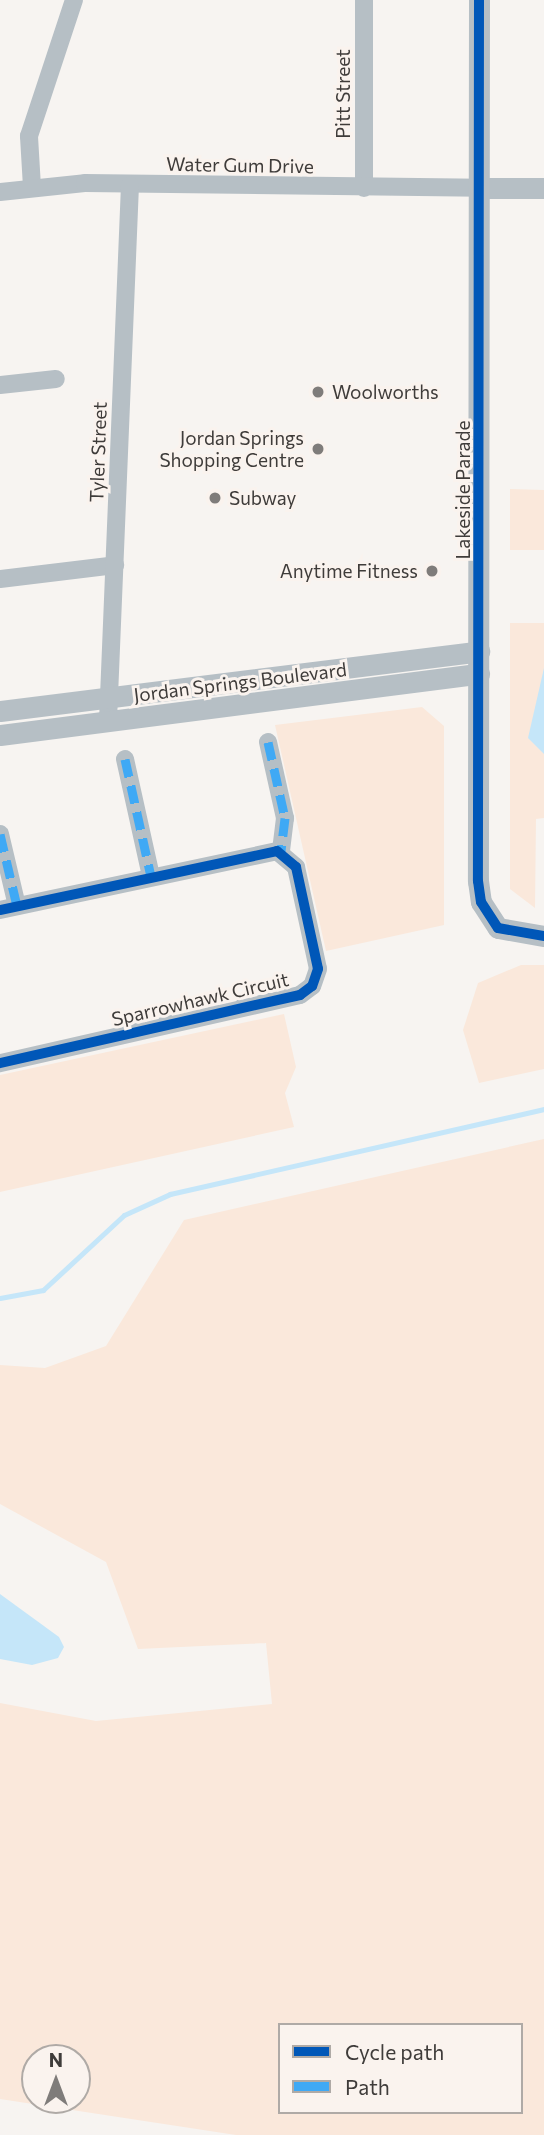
<!DOCTYPE html>
<style>
body{margin:0}
#map{position:relative;width:544px;height:2135px;overflow:hidden;background:#f7f4f1;font-family:Commissioner,sans-serif}
div>[style]{position:absolute}
.green>*{inset:0;background:#fae8db}
.water>*{inset:0;background:#c5e6f9}
.stream>*{height:5px;margin:-2.5px;padding:0 2.5px;transform-origin:2.5px;border-radius:2.5px;background:#c5e6f9}
.minor>*{height:18px;margin:-9px;padding:0 9px;transform-origin:9px;border-radius:9px;background:#b6bfc5}
.tertiary>*{height:21px;margin:-10.5px;padding:0 10.5px;transform-origin:10.5px;border-radius:10.5px;background:#b6bfc5}
.quiet>*{height:9px;margin-top:-4.5px;transform-origin:0;background:repeating-linear-gradient(90deg,#3fa9f5 0 18px,transparent 0 27px)}
.cycleway>*{height:10px;margin:-5px;padding:0 5px;transform-origin:5px;border-radius:5px;background:#0057b8}
.dots>*{width:19px;height:19px;translate:-50% -50%;box-sizing:border-box;border:4px solid #faf3ee;border-radius:50%}
span{translate:-50% -50%;white-space:nowrap;text-align:center;line-height:1.15;-webkit-text-stroke:6px #faf3ee;paint-order:stroke}
.street-label{font-size:19px;color:#3f3c3a}
.poi-label{font-size:19px;color:#3f3c3a}
.left{translate:0 -50%;text-align:left}
.right{translate:-100% -50%;text-align:right}
.legend{position:absolute;left:278px;top:2023px;width:245px;height:91px;box-sizing:border-box;background:#faf3ee;border:2px solid #afaaa6;margin:0;padding:9px 12px;list-style:none;font-size:21px;color:#3f3c3a}
.legend li{display:flex;align-items:center;gap:14px;height:35px}
.legend b{width:35px;border:2px solid #afaaa6}
.north{position:absolute;left:21px;top:2044px;width:70px;height:70px;box-sizing:border-box;background:#faf3ee;border:2px solid #afaaa6;border-radius:50%;rotate:0deg;font-size:19px;font-weight:700;line-height:28px;text-align:center;color:#3f3c3a}
.north::after{content:'';display:block;margin:auto;width:24px;height:32px;background:#7f7c7a;clip-path:polygon(50% 0,100% 100%,50% 72%,0 100%)}
</style>
<div id="map">
<div class="green">
<div style="clip-path:polygon(510px 489px,544px 490px,544px 550px,510px 550px)"></div>
<div style="clip-path:polygon(510px 623px,544px 623px,544px 818px,536px 819px,535px 908px,510px 889px)"></div>
<div style="clip-path:polygon(422px 707px,444px 726px,444px 925px,326px 951px,275px 725px)"></div>
<div style="clip-path:polygon(521px 965px,544px 965px,544px 1069px,479px 1083px,463px 1030px,478px 983px)"></div>
<div style="clip-path:polygon(284px 1014px,296px 1067px,285px 1093px,294px 1127px,0 1192px,0 1075px)"></div>
<div style="clip-path:polygon(evenodd,544px 1139px,544px 2135px,236px 2135px,0 2099px,0 1703px,96px 1721px,272px 1704px,266px 1643px,138px 1649px,106px 1562px,0 1504px,0 1365px,45px 1368px,106px 1346px,184px 1220px,544px 1139px,280px 2025px,521px 2025px,521px 2112px,280px 2112px,280px 2025px,544px 1139px,35px 2058px,77px 2058px,77px 2100px,35px 2100px,35px 2058px)"></div>
</div>
<div class="water">
<div style="clip-path:polygon(544px 668px,544px 754px,528px 738px)"></div>
<div style="clip-path:polygon(0 1594px,59px 1637px,64px 1647px,58px 1658px,32px 1665px,0 1659px)"></div>
</div>
<div class="stream">
<div style="left:0;top:1298px;width:44px;rotate:-10.5deg"></div>
<div style="left:43px;top:1290px;width:110px;rotate:-42.8deg"></div>
<div style="left:124px;top:1215px;width:51px;rotate:-24.5deg"></div>
<div style="left:170px;top:1194px;width:384px;rotate:-12.8deg"></div>
</div>
<div class="minor">
<div style="left:364px;top:0;width:188px;rotate:90deg"></div>
<div style="left:32px;top:187px;width:51px;rotate:-93.4deg"></div>
<div style="left:29px;top:136px;width:143px;rotate:-71.7deg"></div>
<div style="left:0;top:192px;width:85px;rotate:-6deg"></div>
<div style="left:85px;top:183px;width:395px;rotate:0.7deg"></div>
<div style="left:0;top:385px;width:56px;rotate:-6.1deg"></div>
<div style="left:0;top:579px;width:116px;rotate:-6.9deg"></div>
<div style="left:108px;top:721px;width:536px;rotate:-87.65deg"></div>
<div style="left:268px;top:742px;width:78px;rotate:77.4deg"></div>
<div style="left:285px;top:818px;width:35px;rotate:97deg"></div>
<div style="left:125px;top:759px;width:120px;rotate:77.5deg"></div>
<div style="left:0;top:834px;width:74px;rotate:76.7deg"></div>
<div style="left:0;top:910px;width:283px;rotate:-12deg"></div>
<div style="left:277px;top:851px;width:25px;rotate:40deg"></div>
<div style="left:296px;top:867px;width:104px;rotate:77.8deg"></div>
<div style="left:318px;top:969px;width:18px;rotate:109deg"></div>
<div style="left:312px;top:986px;width:15px;rotate:143deg"></div>
<div style="left:300px;top:995px;width:308px;rotate:167.2deg"></div>
</div>
<div class="tertiary">
<div style="left:479px;top:0;width:881px;rotate:90.07deg"></div>
<div style="left:478px;top:881px;width:21px;rotate:82deg"></div>
<div style="left:481px;top:902px;width:31px;rotate:57deg"></div>
<div style="left:498px;top:928px;width:47px;rotate:9.9deg"></div>
<div style="left:480px;top:188px;width:64px"></div>
<div style="left:0;top:711px;width:483px;rotate:-7.1deg"></div>
<div style="left:0;top:735px;width:483px;rotate:-7.3deg"></div>
</div>
<div class="quiet">
<div style="left:268px;top:742px;width:78px;rotate:77.4deg"></div>
<div style="left:285px;top:818px;width:35px;rotate:97deg"></div>
<div style="left:125px;top:759px;width:120px;rotate:77.5deg"></div>
<div style="left:0;top:834px;width:74px;rotate:76.7deg"></div>
</div>
<div class="cycleway">
<div style="left:479px;top:0;width:881px;rotate:90.07deg"></div>
<div style="left:478px;top:881px;width:21px;rotate:82deg"></div>
<div style="left:481px;top:902px;width:31px;rotate:57deg"></div>
<div style="left:498px;top:928px;width:47px;rotate:9.9deg"></div>
<div style="left:0;top:910px;width:283px;rotate:-12deg"></div>
<div style="left:277px;top:851px;width:25px;rotate:40deg"></div>
<div style="left:296px;top:867px;width:104px;rotate:77.8deg"></div>
<div style="left:318px;top:969px;width:18px;rotate:109deg"></div>
<div style="left:312px;top:986px;width:15px;rotate:143deg"></div>
<div style="left:300px;top:995px;width:308px;rotate:167.2deg"></div>
</div>
<div class="dots">
<div style="left:318px;top:392px;background:#7f7c7a"></div>
<div style="left:318px;top:449px;background:#7f7c7a"></div>
<div style="left:215px;top:498px;background:#7f7c7a"></div>
<div style="left:432px;top:571px;background:#7f7c7a"></div>
</div>
<div class="street-label">
<span style="left:343px;top:94px;rotate:-90deg">Pitt Street</span>
<span style="left:240px;top:165px;rotate:1deg">Water Gum Drive</span>
<span style="left:98px;top:452px;rotate:-88deg">Tyler Street</span>
<span style="left:463px;top:490px;rotate:-90deg">Lakeside Parade</span>
<span style="left:240px;top:682px;rotate:-7deg">Jordan Springs Boulevard</span>
<span style="left:200px;top:999px;rotate:-13deg">Sparrowhawk Circuit</span>
</div>
<div class="poi-label">
<span class="left" style="left:332px;top:392px">Woolworths</span>
<span class="right" style="left:304px;top:449px">Jordan Springs<br>Shopping Centre</span>
<span class="left" style="left:229px;top:498px">Subway</span>
<span class="right" style="left:418px;top:571px">Anytime Fitness</span>
</div>
<ul class="legend">
<li><b style="height:9px;background:#0057b8"></b>Cycle path</li>
<li><b style="height:9px;background:#3fa9f5"></b>Path</li>
</ul>
<div class="north">N</div>
</div>
